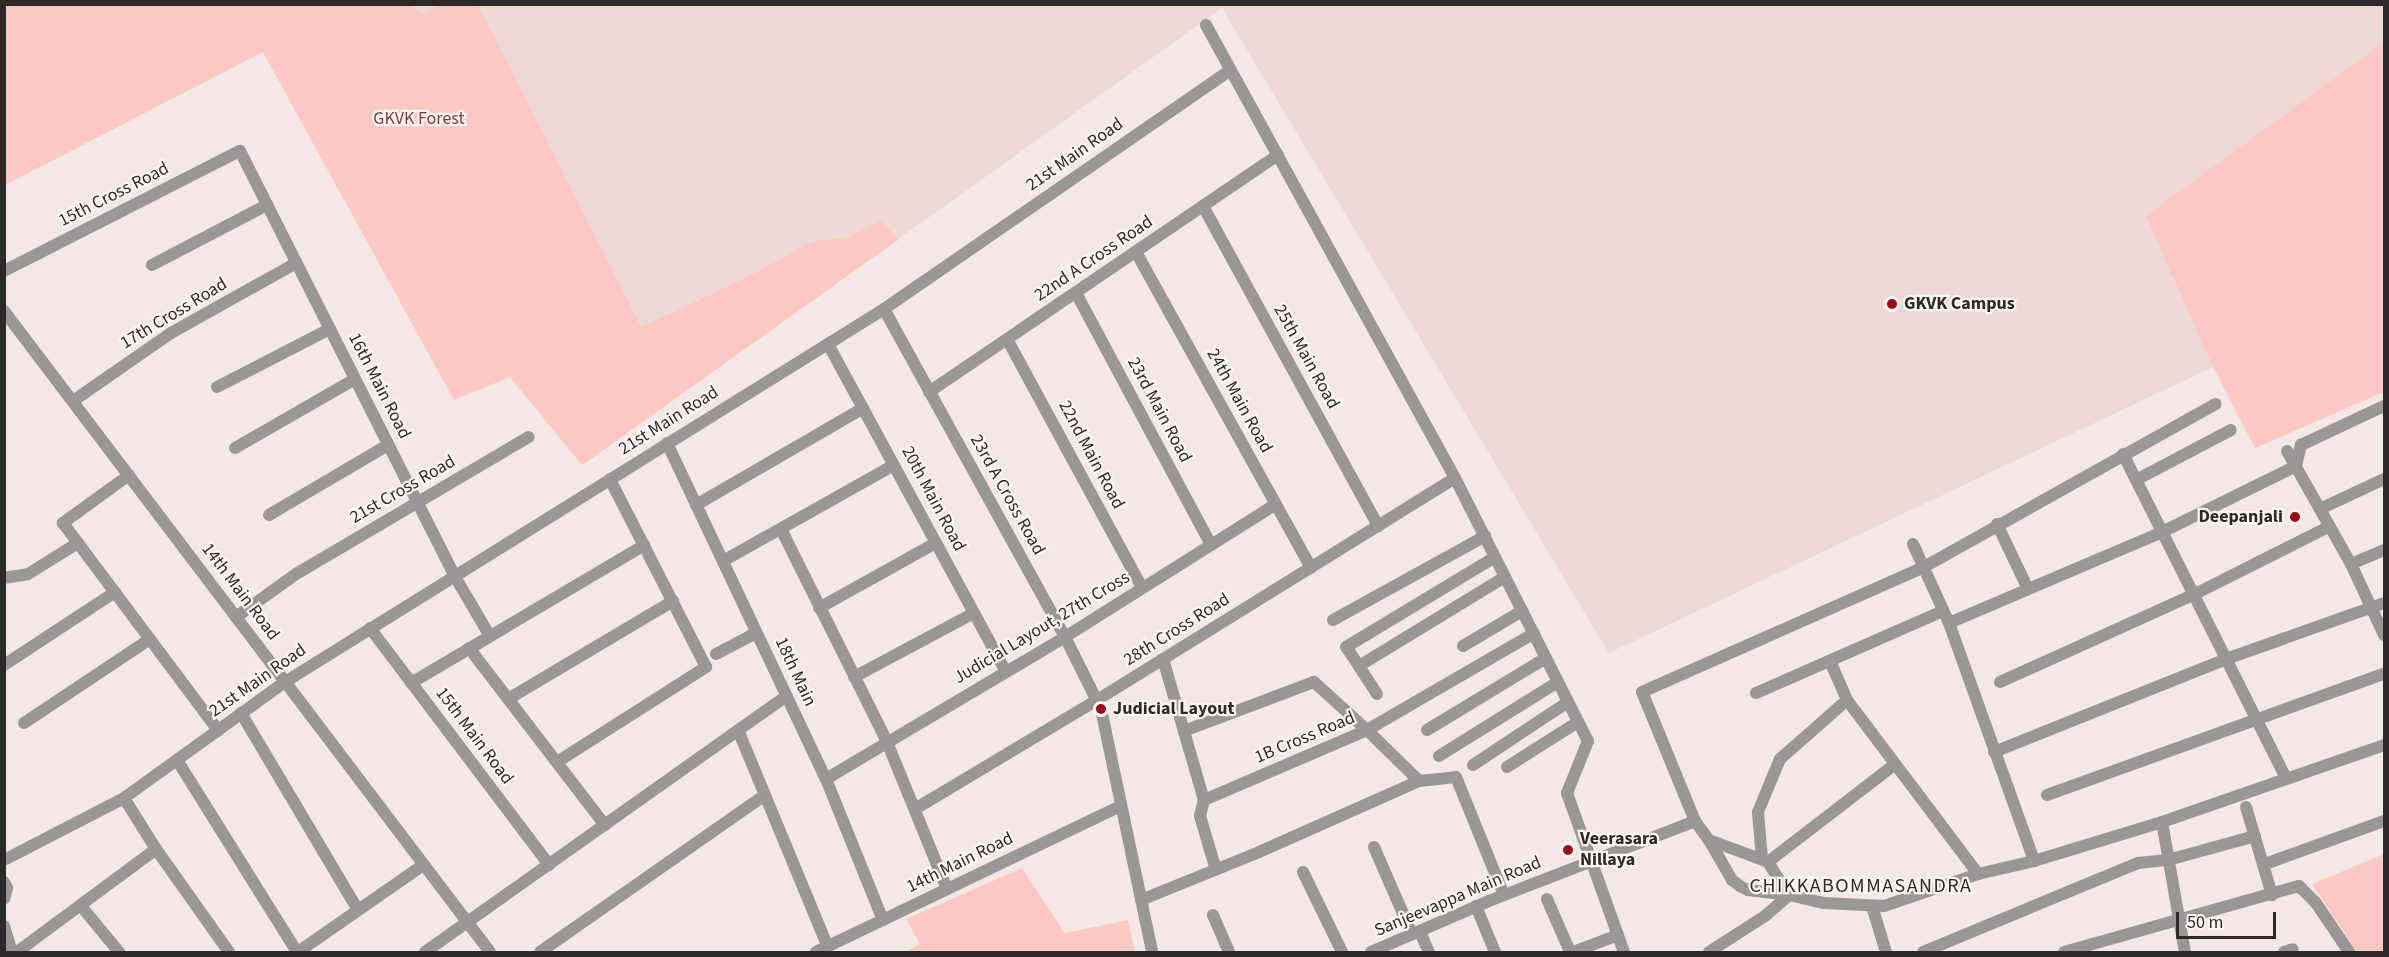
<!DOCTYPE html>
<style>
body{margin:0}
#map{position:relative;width:2389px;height:957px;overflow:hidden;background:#f4e8e6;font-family:"Source Sans 3",sans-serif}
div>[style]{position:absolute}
.built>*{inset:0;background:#edd8d5}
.green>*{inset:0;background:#fcc8c1}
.street>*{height:12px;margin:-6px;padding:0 6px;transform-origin:6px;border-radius:6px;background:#9b9696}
.dots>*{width:16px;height:16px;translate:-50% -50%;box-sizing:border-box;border:3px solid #fef6f5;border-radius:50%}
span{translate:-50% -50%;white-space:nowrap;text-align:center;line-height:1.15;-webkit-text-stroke:4.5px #fef6f5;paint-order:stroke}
.park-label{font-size:18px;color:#88352f}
.street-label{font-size:18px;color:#2d2928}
.poi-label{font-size:18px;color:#2d2928;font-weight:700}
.left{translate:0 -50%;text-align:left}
.right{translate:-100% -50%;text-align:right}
.neighbourhood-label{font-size:20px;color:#302726;letter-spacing:1.5px}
.frame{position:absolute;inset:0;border:6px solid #2d2928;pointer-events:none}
.scale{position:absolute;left:2176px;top:912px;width:100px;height:27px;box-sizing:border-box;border:3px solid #2d2928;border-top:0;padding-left:8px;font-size:18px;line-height:21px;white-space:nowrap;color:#2d2928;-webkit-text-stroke:4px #fef6f5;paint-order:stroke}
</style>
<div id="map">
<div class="built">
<div style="clip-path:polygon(5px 5px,2384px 5px,2384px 392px,2255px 448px,2213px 367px,1609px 653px,1222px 8px,582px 465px,510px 377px,454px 400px,263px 52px,5px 185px)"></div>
</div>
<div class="green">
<div style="clip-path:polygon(409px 5px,422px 14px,439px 5px,478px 5px,641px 327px,746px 278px,813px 241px,847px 238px,881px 220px,898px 240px,582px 465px,510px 377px,454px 400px,263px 52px,5px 185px,5px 5px)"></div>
<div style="clip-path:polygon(2384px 42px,2384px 392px,2255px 448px,2213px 367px,2146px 216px)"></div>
<div style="clip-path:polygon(2384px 854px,2384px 952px,2357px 952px,2312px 884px)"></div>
<div style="clip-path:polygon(1022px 868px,1065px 933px,1128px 920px,1135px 952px,906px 952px,920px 944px,906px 919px)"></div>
</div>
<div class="street">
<div style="left:1206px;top:25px;width:517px;rotate:61.2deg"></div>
<div style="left:1455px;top:478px;width:295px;rotate:63.2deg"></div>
<div style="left:1588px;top:741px;width:56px;rotate:112deg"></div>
<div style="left:1567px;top:793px;width:169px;rotate:70.3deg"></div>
<div style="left:1203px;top:206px;width:365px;rotate:61.3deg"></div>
<div style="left:1136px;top:252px;width:361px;rotate:61deg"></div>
<div style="left:152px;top:265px;width:130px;rotate:-27.6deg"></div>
<div style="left:4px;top:271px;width:265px;rotate:-27deg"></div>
<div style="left:240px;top:151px;width:475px;rotate:63.2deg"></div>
<div style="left:454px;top:575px;width:71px;rotate:59.5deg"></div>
<div style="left:1076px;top:293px;width:286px;rotate:61.8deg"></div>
<div style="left:884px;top:309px;width:375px;rotate:61.1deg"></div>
<div style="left:1065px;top:637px;width:80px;rotate:63.4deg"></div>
<div style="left:1101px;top:709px;width:248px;rotate:78.1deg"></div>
<div style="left:4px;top:311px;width:804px;rotate:52.83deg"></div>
<div style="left:1007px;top:339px;width:283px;rotate:61.5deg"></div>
<div style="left:828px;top:344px;width:373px;rotate:61.5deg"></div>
<div style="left:217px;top:387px;width:127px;rotate:-27.2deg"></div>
<div style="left:929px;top:392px;width:422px;rotate:-34.2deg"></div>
<div style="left:73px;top:401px;width:119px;rotate:-34.8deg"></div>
<div style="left:171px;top:333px;width:143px;rotate:-29.2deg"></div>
<div style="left:667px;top:443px;width:372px;rotate:64.7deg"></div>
<div style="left:826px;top:779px;width:152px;rotate:68deg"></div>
<div style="left:235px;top:448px;width:138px;rotate:-29.9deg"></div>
<div style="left:2287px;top:451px;width:130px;rotate:60.5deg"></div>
<div style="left:2351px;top:564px;width:78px;rotate:65.1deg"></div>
<div style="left:2123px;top:454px;width:363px;rotate:63.3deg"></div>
<div style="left:129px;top:475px;width:82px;rotate:144deg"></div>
<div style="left:63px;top:523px;width:259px;rotate:53.2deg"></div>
<div style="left:2136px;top:480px;width:107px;rotate:-27.8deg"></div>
<div style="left:696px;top:505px;width:193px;rotate:-30.1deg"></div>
<div style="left:2320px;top:509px;width:71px;rotate:-25.1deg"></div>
<div style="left:269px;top:515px;width:138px;rotate:-30.5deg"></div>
<div style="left:1997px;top:524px;width:72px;rotate:64.5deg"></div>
<div style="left:781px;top:529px;width:238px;rotate:63.5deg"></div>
<div style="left:887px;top:742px;width:159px;rotate:67.8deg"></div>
<div style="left:1913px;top:544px;width:87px;rotate:65.5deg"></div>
<div style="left:1949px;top:623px;width:253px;rotate:70.3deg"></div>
<div style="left:723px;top:561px;width:196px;rotate:-29.3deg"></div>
<div style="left:2351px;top:564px;width:36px;rotate:-23deg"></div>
<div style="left:4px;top:578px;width:24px;rotate:-9deg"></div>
<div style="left:28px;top:574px;width:59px;rotate:-31.8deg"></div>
<div style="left:819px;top:608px;width:134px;rotate:-29.1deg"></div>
<div style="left:236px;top:617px;width:74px;rotate:-35.6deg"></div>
<div style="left:296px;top:574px;width:270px;rotate:-30.5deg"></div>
<div style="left:1333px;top:620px;width:174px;rotate:-28.9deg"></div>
<div style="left:1949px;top:623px;width:232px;rotate:-23.1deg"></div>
<div style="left:2162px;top:532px;width:149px;rotate:-26.2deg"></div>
<div style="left:2296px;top:466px;width:22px;rotate:-77deg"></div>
<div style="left:2301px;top:445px;width:92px;rotate:-25.2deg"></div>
<div style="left:370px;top:628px;width:297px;rotate:52.9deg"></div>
<div style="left:1463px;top:646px;width:69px;rotate:-30.7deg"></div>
<div style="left:469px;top:648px;width:223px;rotate:52.5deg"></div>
<div style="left:716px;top:654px;width:45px;rotate:-27.7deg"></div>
<div style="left:1163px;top:659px;width:147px;rotate:73.8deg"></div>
<div style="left:1830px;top:661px;width:43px;rotate:66.4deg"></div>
<div style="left:4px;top:665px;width:133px;rotate:-33.3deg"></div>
<div style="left:1359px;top:666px;width:23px;rotate:-124deg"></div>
<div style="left:1346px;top:647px;width:174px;rotate:-31.1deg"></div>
<div style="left:854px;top:677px;width:136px;rotate:-28.1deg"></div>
<div style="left:2000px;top:682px;width:212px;rotate:-24.3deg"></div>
<div style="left:2193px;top:595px;width:153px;rotate:-26.7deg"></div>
<div style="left:411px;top:683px;width:271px;rotate:-30.6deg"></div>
<div style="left:1756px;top:693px;width:204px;rotate:-23.7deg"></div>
<div style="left:1377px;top:694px;width:33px;rotate:-123deg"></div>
<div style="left:1359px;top:666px;width:171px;rotate:-31.4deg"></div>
<div style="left:508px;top:699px;width:192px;rotate:-30.7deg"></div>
<div style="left:241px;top:713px;width:229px;rotate:59.3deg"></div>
<div style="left:24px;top:723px;width:151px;rotate:-33.7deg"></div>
<div style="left:738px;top:730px;width:235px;rotate:67.5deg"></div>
<div style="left:1427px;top:730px;width:139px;rotate:-31.2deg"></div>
<div style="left:1184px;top:731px;width:139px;rotate:-20.7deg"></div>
<div style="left:1314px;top:682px;width:72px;rotate:42.2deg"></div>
<div style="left:1367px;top:730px;width:193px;rotate:-30.1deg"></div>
<div style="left:1994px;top:752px;width:250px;rotate:-21.8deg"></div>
<div style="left:2226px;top:659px;width:168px;rotate:-19.5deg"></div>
<div style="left:1439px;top:756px;width:140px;rotate:-31.9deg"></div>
<div style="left:177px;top:760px;width:226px;rotate:58deg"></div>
<div style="left:557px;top:762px;width:177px;rotate:-32.5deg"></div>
<div style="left:706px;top:667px;width:211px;rotate:-117.1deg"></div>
<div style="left:1473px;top:765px;width:114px;rotate:-33.6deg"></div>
<div style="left:1507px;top:767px;width:84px;rotate:-32.4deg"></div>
<div style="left:826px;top:779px;width:278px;rotate:-30.7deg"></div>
<div style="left:1065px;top:637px;width:249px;rotate:-32.2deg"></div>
<div style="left:2047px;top:795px;width:358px;rotate:-19.8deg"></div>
<div style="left:124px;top:798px;width:60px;rotate:57.9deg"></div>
<div style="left:156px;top:849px;width:126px;rotate:54.7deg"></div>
<div style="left:1204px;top:800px;width:177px;rotate:-23.2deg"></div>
<div style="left:1367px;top:730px;width:73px;rotate:44.4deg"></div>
<div style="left:1419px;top:781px;width:37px;rotate:-6deg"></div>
<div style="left:1456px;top:777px;width:127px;rotate:67.9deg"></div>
<div style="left:1204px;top:800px;width:16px;rotate:104deg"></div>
<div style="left:1200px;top:816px;width:56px;rotate:73.5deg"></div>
<div style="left:2246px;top:807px;width:92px;rotate:73.5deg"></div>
<div style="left:915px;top:809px;width:212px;rotate:-30.9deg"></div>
<div style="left:1097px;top:700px;width:421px;rotate:-31.8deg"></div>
<div style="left:1695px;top:821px;width:24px;rotate:54deg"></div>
<div style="left:1709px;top:840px;width:63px;rotate:20.4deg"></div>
<div style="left:1768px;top:862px;width:39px;rotate:58deg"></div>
<div style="left:1789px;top:895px;width:36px;rotate:13deg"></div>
<div style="left:1824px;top:903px;width:60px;rotate:2.9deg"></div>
<div style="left:1884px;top:906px;width:99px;rotate:-18.8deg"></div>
<div style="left:1978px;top:874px;width:57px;rotate:-13.1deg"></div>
<div style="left:2034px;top:861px;width:134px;rotate:-16.9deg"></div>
<div style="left:2162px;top:822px;width:235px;rotate:-19.1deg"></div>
<div style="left:2162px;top:822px;width:132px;rotate:80deg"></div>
<div style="left:1709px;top:840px;width:46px;rotate:60.1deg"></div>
<div style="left:1732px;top:880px;width:10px;rotate:37deg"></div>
<div style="left:1740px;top:886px;width:9px;rotate:27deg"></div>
<div style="left:1748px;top:890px;width:41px;rotate:7deg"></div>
<div style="left:1374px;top:847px;width:95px;rotate:66.4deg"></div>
<div style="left:1762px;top:859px;width:47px;rotate:-94.9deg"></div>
<div style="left:1758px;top:812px;width:57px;rotate:-67.5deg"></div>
<div style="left:1780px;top:759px;width:89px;rotate:-41.4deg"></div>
<div style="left:1847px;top:700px;width:218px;rotate:53deg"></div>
<div style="left:4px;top:860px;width:135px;rotate:-27.3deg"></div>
<div style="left:124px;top:798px;width:198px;rotate:-35.8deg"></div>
<div style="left:285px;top:682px;width:706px;rotate:-31.91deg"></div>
<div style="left:884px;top:309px;width:421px;rotate:-34.6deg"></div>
<div style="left:1768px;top:862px;width:159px;rotate:-37.6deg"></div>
<div style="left:2265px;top:864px;width:127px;rotate:-19.9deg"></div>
<div style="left:1303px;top:872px;width:89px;rotate:64deg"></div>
<div style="left:4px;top:882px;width:7px;rotate:63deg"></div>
<div style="left:7px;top:888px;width:11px;rotate:105deg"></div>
<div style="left:1547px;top:899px;width:58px;rotate:66.5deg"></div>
<div style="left:1141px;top:900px;width:127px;rotate:-22.1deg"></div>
<div style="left:1259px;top:852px;width:175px;rotate:-23.9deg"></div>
<div style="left:81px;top:906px;width:60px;rotate:50.4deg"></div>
<div style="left:1476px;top:906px;width:50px;rotate:67.6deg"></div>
<div style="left:1872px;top:906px;width:48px;rotate:73.1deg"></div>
<div style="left:1213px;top:915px;width:40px;rotate:66.6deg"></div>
<div style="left:4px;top:926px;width:27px;rotate:73deg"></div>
<div style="left:1420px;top:932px;width:22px;rotate:66deg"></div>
<div style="left:17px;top:952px;width:173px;rotate:-36.5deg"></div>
<div style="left:298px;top:952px;width:152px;rotate:-34.8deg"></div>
<div style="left:425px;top:952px;width:443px;rotate:-35.3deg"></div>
<div style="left:540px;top:952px;width:274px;rotate:-34.9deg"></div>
<div style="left:816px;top:952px;width:338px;rotate:-25.6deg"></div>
<div style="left:1371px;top:952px;width:129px;rotate:-23.4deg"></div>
<div style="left:1489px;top:901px;width:221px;rotate:-21.2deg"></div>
<div style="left:1695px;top:821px;width:139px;rotate:-112.3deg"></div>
<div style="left:1642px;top:692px;width:308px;rotate:-23.9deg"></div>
<div style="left:1924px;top:567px;width:334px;rotate:-29.2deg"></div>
<div style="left:1573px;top:952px;width:48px;rotate:-20.7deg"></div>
<div style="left:1709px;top:952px;width:67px;rotate:-32.7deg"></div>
<div style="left:1765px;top:916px;width:32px;rotate:-41deg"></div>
<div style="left:1923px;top:952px;width:233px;rotate:-22.5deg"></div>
<div style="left:2138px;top:863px;width:30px;rotate:-6deg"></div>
<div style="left:2168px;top:860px;width:90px;rotate:-15.4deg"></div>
<div style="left:2064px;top:952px;width:244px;rotate:-15.7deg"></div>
<div style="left:2299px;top:886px;width:24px;rotate:45deg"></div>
<div style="left:2316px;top:903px;width:59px;rotate:56deg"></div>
<div style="left:2284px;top:952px;width:9px;rotate:-18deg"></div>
</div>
<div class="dots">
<div style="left:1892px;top:304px;background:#a20813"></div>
<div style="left:2295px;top:517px;background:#a20813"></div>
<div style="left:1101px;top:709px;background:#a20813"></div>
<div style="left:1568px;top:850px;background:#a20813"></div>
</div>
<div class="park-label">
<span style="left:419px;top:119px">GKVK Forest</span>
</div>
<div class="street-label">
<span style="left:1075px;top:155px;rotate:-35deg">21st Main Road</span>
<span style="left:114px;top:195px;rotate:-27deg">15th Cross Road</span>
<span style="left:1094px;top:259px;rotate:-34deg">22nd A Cross Road</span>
<span style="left:174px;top:314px;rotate:-31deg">17th Cross Road</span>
<span style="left:1306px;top:357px;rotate:61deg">25th Main Road</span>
<span style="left:379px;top:386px;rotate:63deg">16th Main Road</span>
<span style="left:1239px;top:401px;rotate:61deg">24th Main Road</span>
<span style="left:1159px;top:410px;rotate:62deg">23rd Main Road</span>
<span style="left:669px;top:421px;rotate:-32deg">21st Main Road</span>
<span style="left:1091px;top:455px;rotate:62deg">22nd Main Road</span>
<span style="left:403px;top:490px;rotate:-30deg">21st Cross Road</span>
<span style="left:1007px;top:495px;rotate:61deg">23rd A Cross Road</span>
<span style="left:933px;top:499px;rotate:62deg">20th Main Road</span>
<span style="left:240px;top:592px;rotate:53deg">14th Main Road</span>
<span style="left:1042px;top:628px;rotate:-31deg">Judicial Layout, 27th Cross</span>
<span style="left:1177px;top:630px;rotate:-32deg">28th Cross Road</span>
<span style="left:795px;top:672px;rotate:65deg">18th Main</span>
<span style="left:258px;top:681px;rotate:-35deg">21st Main Road</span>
<span style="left:474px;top:736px;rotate:53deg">15th Main Road</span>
<span style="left:1305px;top:738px;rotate:-23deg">1B Cross Road</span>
<span style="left:960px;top:863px;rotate:-26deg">14th Main Road</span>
<span style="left:1458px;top:897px;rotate:-23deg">Sanjeevappa Main Road</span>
</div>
<div class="poi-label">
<span class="left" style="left:1904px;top:304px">GKVK Campus</span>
<span class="right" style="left:2283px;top:517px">Deepanjali</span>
<span class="left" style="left:1113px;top:709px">Judicial Layout</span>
<span class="left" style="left:1580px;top:850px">Veerasara<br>Nillaya</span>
</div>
<div class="neighbourhood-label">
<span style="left:1861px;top:886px">CHIKKABOMMASANDRA</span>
</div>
<div class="frame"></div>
<div class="scale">50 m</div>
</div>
